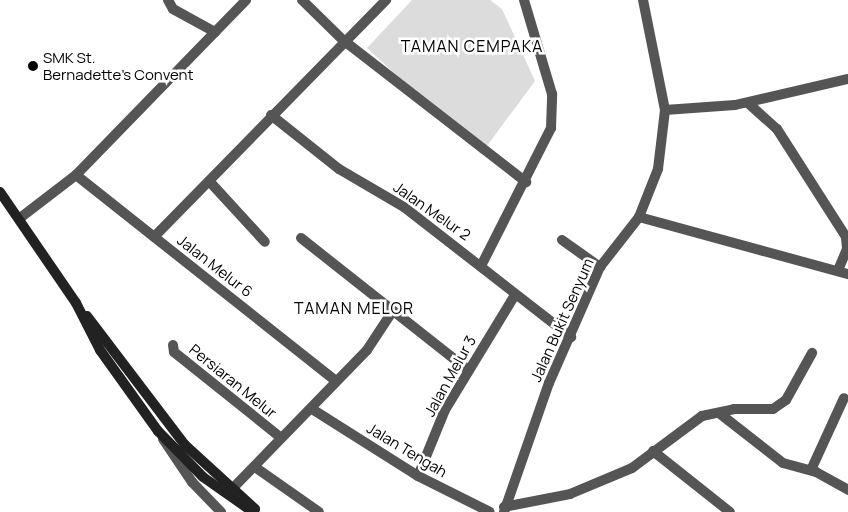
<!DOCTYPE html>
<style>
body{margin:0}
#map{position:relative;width:848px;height:512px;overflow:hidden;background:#fff;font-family:Manrope,sans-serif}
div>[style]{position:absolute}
.green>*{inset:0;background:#dcdcdc}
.minor>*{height:10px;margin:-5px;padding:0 5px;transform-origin:5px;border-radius:5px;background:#555}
.tertiary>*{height:10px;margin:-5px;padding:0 5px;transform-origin:5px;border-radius:5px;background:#555}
.secondary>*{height:10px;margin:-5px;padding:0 5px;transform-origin:5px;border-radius:5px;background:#222}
.dots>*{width:14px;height:14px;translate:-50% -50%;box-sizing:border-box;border:2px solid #fff;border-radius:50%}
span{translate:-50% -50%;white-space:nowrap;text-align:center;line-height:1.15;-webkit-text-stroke:5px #fff;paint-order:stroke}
.poi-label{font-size:15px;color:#000}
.left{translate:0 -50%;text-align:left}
.street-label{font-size:15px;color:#000}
.neighbourhood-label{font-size:16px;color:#000;letter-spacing:1px}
</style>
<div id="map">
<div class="green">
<div style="clip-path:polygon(412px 0,490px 0,502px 9px,535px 81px,481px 154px,367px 48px)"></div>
</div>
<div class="minor">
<div style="left:168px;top:0;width:10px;rotate:61deg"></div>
<div style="left:173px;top:9px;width:48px;rotate:28.7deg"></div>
<div style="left:302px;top:0;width:57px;rotate:44.3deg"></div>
<div style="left:343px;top:40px;width:232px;rotate:37.8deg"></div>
<div style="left:748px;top:103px;width:39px;rotate:42deg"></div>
<div style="left:777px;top:129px;width:128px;rotate:57.4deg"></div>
<div style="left:846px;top:237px;width:12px;rotate:85deg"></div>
<div style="left:847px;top:249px;width:23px;rotate:113deg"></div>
<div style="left:665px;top:110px;width:70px;rotate:-4.1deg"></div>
<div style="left:735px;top:105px;width:116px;rotate:-13deg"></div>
<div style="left:271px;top:115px;width:87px;rotate:38.5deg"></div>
<div style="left:339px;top:169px;width:75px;rotate:30.3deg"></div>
<div style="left:404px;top:207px;width:212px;rotate:37.9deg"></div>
<div style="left:76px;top:175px;width:332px;rotate:38.4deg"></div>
<div style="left:210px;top:182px;width:81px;rotate:47.5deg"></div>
<div style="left:639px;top:217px;width:217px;rotate:15.3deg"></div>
<div style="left:20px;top:218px;width:71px;rotate:-37.5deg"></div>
<div style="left:76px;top:175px;width:244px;rotate:-45.8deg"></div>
<div style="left:154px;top:237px;width:332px;rotate:-45.6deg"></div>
<div style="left:301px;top:238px;width:213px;rotate:38.3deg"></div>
<div style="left:562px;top:240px;width:47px;rotate:35.4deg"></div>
<div style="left:481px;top:266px;width:155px;rotate:-63.1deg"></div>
<div style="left:551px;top:128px;width:34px;rotate:-88deg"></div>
<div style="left:552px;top:94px;width:98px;rotate:-106.6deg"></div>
<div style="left:173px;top:345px;width:7px;rotate:82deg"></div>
<div style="left:174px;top:352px;width:136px;rotate:38.7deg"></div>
<div style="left:312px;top:409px;width:125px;rotate:32.3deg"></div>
<div style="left:418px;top:476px;width:80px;rotate:26.6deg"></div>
<div style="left:719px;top:413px;width:81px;rotate:38deg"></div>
<div style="left:783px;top:463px;width:34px;rotate:15deg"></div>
<div style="left:816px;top:472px;width:37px;rotate:29deg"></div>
<div style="left:653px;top:451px;width:98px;rotate:38.4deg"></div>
<div style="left:255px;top:467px;width:78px;rotate:35.1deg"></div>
<div style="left:811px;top:470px;width:79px;rotate:-65.4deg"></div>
<div style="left:418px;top:476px;width:71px;rotate:-67.8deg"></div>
<div style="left:445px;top:410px;width:135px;rotate:-58.7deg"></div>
<div style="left:233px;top:488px;width:192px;rotate:-45.8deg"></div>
<div style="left:367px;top:350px;width:45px;rotate:-56.7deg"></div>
<div style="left:504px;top:507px;width:67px;rotate:-11.1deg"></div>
<div style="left:570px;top:494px;width:67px;rotate:-22.8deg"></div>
<div style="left:632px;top:468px;width:87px;rotate:-36.6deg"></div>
<div style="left:702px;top:416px;width:33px;rotate:-12deg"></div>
<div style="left:734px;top:409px;width:39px"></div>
<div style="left:773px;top:409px;width:16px;rotate:-35deg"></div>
<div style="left:786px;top:400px;width:54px;rotate:-61deg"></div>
<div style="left:504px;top:512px;width:137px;rotate:-70.8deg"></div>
<div style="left:549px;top:383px;width:127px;rotate:-66.3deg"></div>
<div style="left:600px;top:267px;width:63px;rotate:-52deg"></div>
<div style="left:639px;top:217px;width:52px;rotate:-68.4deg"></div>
<div style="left:658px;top:169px;width:59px;rotate:-83.2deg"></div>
<div style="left:665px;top:110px;width:112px;rotate:-101.3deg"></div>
</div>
<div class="tertiary">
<div style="left:163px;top:439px;width:52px;rotate:56deg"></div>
<div style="left:192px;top:482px;width:42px;rotate:46deg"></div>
</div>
<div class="secondary">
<div style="left:0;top:192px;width:135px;rotate:55.6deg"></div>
<div style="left:76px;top:303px;width:53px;rotate:62.9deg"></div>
<div style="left:100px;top:350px;width:100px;rotate:54.4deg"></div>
<div style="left:158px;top:431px;width:64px;rotate:45.6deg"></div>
<div style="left:203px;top:477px;width:61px;rotate:35deg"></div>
<div style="left:87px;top:316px;width:162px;rotate:52.8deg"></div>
<div style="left:185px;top:445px;width:95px;rotate:42.4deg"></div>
</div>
<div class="dots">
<div style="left:33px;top:66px;background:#000"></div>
</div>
<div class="poi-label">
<span class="left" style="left:43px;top:66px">SMK St.<br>Bernadette's Convent</span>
</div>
<div class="street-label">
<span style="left:432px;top:211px;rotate:35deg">Jalan Melur 2</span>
<span style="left:215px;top:266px;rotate:38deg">Jalan Melur 6</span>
<span style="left:562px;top:320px;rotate:-66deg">Jalan Bukit Senyum</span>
<span style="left:450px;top:376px;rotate:-61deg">Jalan Melur 3</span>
<span style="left:233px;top:381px;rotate:39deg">Persiaran Melur</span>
<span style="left:407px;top:450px;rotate:31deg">Jalan Tengah</span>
</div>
<div class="neighbourhood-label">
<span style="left:472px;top:46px">TAMAN CEMPAKA</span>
<span style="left:354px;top:308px">TAMAN MELOR</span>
</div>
</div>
